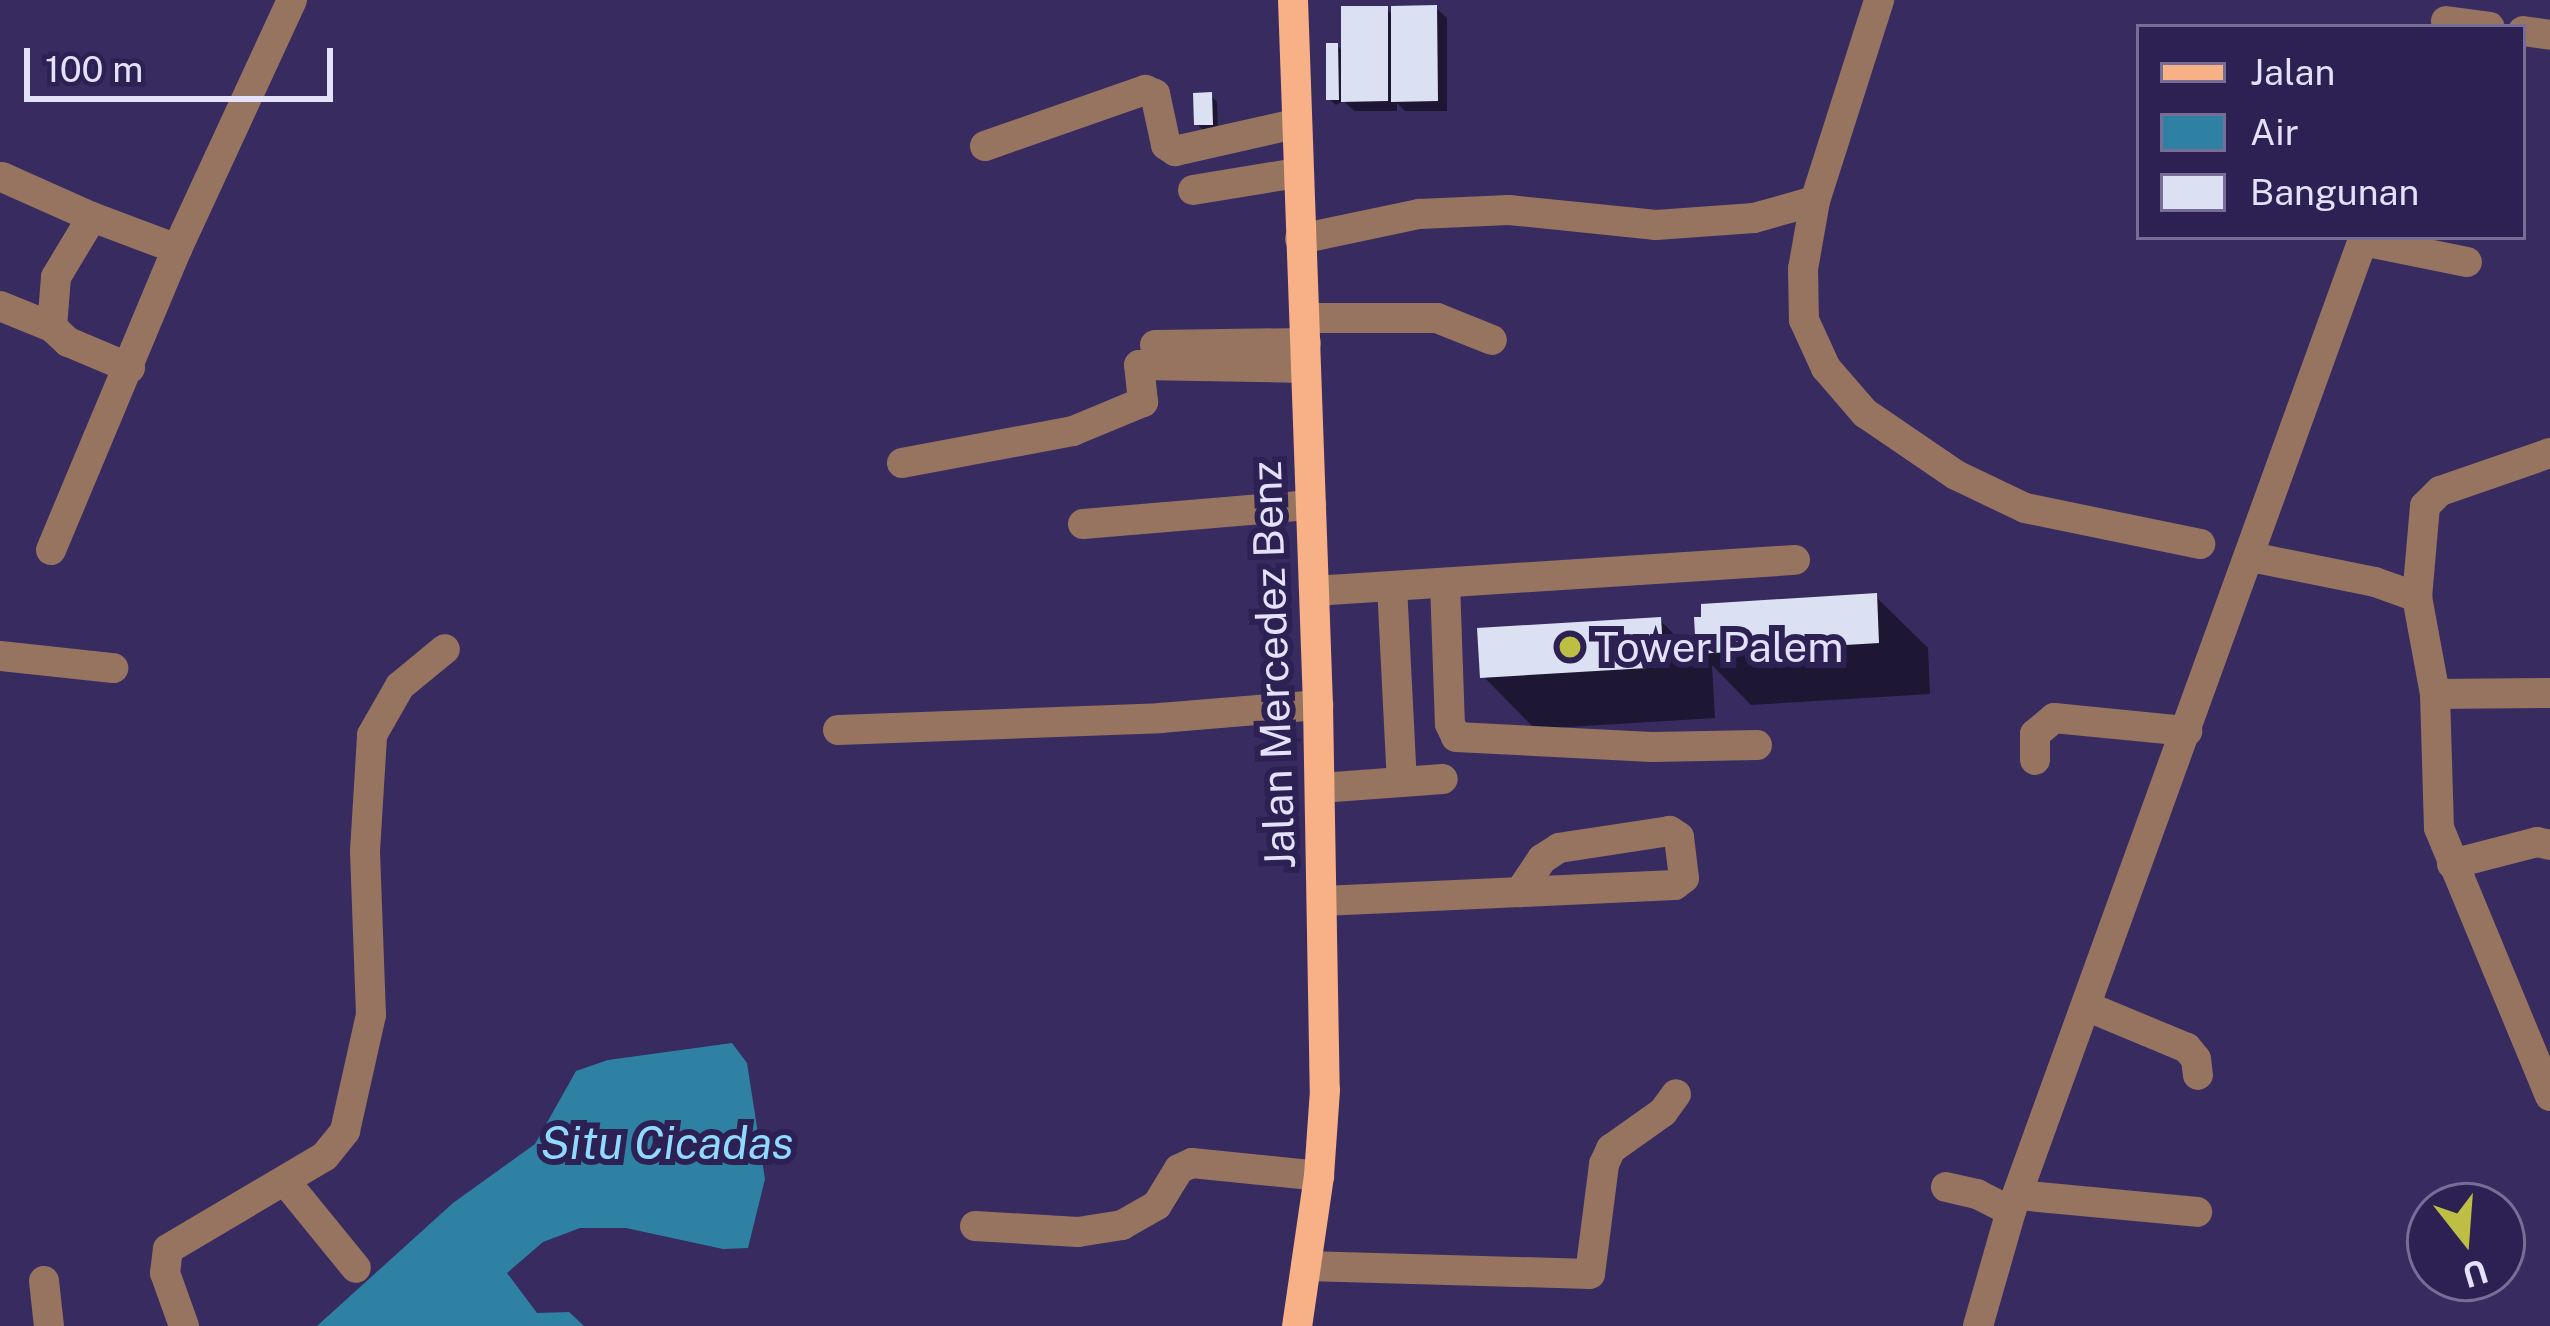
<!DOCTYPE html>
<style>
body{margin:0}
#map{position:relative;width:2550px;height:1326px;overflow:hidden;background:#372b60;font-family:"Public Sans",sans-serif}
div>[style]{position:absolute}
.water>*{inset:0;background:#2f81a4}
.shadow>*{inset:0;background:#0007}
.building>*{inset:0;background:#dbe1f2}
.minor>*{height:30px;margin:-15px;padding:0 15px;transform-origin:15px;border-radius:15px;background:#977460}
.major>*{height:30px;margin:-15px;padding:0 15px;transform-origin:15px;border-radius:15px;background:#f8b087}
.dots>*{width:33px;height:33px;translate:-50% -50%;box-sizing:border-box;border:6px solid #2d2154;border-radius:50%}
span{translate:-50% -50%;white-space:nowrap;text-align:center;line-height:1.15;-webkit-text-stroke:12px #2d2154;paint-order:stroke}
.poi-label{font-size:42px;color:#e4e1fb}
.left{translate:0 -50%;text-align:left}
.street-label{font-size:42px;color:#e4e1fb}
.water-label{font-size:45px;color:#91daff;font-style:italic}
.legend{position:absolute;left:2136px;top:24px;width:390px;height:216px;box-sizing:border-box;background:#2d2154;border:3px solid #766e97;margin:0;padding:15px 21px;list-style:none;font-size:36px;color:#e4e1fb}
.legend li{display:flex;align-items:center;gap:24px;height:60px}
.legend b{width:60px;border:3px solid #766e97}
.north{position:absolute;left:2406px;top:1182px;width:120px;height:120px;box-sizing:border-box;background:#2d2154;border:3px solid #766e97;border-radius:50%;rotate:163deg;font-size:33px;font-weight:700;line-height:48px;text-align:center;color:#e4e1fb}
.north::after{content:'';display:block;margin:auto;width:42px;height:54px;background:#bcbf43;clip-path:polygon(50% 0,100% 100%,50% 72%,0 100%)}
.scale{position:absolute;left:24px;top:48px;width:309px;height:54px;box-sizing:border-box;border:6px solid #e4e1fb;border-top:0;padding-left:15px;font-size:36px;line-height:42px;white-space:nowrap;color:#e4e1fb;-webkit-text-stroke:9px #2d2154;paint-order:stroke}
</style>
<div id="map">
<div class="water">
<div style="clip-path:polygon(732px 1043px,747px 1063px,765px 1179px,748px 1248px,723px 1249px,626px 1228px,580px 1228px,543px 1242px,507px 1273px,537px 1313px,569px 1312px,584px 1326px,317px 1326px,453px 1203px,535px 1144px,576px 1071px,608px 1060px)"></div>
</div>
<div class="shadow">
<div style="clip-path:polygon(1436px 8px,1447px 18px,1447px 111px,1405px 111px,1397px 103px,1397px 111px,1354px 111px,1344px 101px,1336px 105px,1329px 99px,1337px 46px,1344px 52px,1386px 9px,1394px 16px)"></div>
<div style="clip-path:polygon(1211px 95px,1217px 102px,1218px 130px,1203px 130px,1197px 124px)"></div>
<div style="clip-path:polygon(1875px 596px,1928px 648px,1930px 694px,1751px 705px,1712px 665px,1715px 718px,1535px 729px,1483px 676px,1660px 620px,1699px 660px,1697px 620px)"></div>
</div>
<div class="building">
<div style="clip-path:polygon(1437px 5px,1438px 101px,1391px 102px,1391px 6px)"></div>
<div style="clip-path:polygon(1341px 6px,1388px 6px,1388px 101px,1341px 102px)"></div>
<div style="clip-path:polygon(1326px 43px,1338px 43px,1339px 100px,1326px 100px)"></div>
<div style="clip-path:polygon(1212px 92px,1213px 125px,1194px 125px,1193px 93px)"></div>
<div style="clip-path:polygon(1877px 593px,1879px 643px,1696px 654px,1694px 617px,1701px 617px,1701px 604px)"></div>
<div style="clip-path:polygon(1661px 617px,1664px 667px,1480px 678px,1477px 628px)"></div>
</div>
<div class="minor">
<div style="left:2446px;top:21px;width:44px;rotate:7.8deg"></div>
<div style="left:2523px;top:31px;width:27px;rotate:8deg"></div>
<div style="left:985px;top:146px;width:170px;rotate:-19.3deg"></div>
<div style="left:1145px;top:90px;width:11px;rotate:22deg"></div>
<div style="left:1155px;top:94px;width:52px;rotate:77.8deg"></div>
<div style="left:1166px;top:145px;width:11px;rotate:34deg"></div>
<div style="left:1175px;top:151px;width:123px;rotate:-12.7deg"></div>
<div style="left:2px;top:177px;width:98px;rotate:24deg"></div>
<div style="left:1193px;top:190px;width:105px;rotate:-9.3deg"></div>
<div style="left:1815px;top:201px;width:69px;rotate:100deg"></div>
<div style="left:1803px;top:269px;width:51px;rotate:88.9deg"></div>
<div style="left:1804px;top:320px;width:53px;rotate:65.4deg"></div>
<div style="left:1826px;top:368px;width:60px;rotate:49.1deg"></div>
<div style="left:1865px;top:413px;width:110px;rotate:34.3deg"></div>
<div style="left:1956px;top:475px;width:76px;rotate:25.6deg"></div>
<div style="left:2025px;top:508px;width:179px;rotate:11.6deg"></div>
<div style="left:1300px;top:239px;width:122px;rotate:-11.9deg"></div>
<div style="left:1419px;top:214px;width:90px;rotate:-2.5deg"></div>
<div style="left:1509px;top:210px;width:148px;rotate:5.8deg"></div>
<div style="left:1656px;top:225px;width:98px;rotate:-4.1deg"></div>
<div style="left:1754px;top:218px;width:63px;rotate:-15.6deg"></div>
<div style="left:1815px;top:201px;width:211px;rotate:-72.3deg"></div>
<div style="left:2363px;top:241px;width:106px;rotate:11.4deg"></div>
<div style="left:0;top:306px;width:56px;rotate:22deg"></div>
<div style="left:1305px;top:318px;width:132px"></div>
<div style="left:1437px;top:318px;width:59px;rotate:21.8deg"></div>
<div style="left:1155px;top:345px;width:151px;rotate:-0.8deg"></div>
<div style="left:130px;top:368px;width:67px;rotate:-157.2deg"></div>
<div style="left:68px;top:342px;width:22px;rotate:-137deg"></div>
<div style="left:52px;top:327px;width:50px;rotate:-85.4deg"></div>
<div style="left:56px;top:277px;width:70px;rotate:-59deg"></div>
<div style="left:92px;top:217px;width:91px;rotate:20.6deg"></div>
<div style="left:2550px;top:453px;width:116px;rotate:160.9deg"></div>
<div style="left:2440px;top:491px;width:21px;rotate:135deg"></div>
<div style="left:2425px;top:506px;width:91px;rotate:95deg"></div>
<div style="left:2417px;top:597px;width:99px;rotate:79.5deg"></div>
<div style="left:2435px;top:694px;width:134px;rotate:88.3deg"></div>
<div style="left:2439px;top:828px;width:290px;rotate:67.5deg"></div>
<div style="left:902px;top:463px;width:174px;rotate:-10.6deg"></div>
<div style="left:1073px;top:431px;width:76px;rotate:-22.5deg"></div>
<div style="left:1143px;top:402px;width:37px;rotate:-96deg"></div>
<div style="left:1139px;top:365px;width:167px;rotate:1deg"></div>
<div style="left:1083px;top:524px;width:229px;rotate:-4.8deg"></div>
<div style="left:51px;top:550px;width:326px;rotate:-67.3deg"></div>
<div style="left:177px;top:249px;width:274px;rotate:-65.2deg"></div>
<div style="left:2251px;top:557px;width:126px;rotate:11.4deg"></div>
<div style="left:2375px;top:582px;width:45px;rotate:19.7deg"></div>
<div style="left:1445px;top:583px;width:141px;rotate:88deg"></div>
<div style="left:1450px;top:724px;width:14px;rotate:65deg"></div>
<div style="left:1456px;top:737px;width:196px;rotate:2.9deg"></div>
<div style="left:1652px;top:747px;width:105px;rotate:-1.1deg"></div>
<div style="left:1392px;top:586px;width:196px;rotate:87.1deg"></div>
<div style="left:1314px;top:591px;width:482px;rotate:-3.7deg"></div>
<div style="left:0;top:656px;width:114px;rotate:6.1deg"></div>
<div style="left:2435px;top:694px;width:115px;rotate:-0.5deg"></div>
<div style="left:838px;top:730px;width:322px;rotate:-2.1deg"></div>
<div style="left:1160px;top:718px;width:159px;rotate:-4.7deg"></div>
<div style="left:2035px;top:760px;width:26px;rotate:-90deg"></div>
<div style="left:2035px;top:734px;width:25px;rotate:-40deg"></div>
<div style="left:2054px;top:718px;width:134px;rotate:5.6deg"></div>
<div style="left:1320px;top:788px;width:123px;rotate:-4.2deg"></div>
<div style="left:2452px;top:864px;width:88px;rotate:-14.5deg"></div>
<div style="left:2537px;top:842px;width:13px;rotate:13deg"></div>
<div style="left:1323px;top:901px;width:352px;rotate:-2.6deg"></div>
<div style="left:1675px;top:885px;width:11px;rotate:-38deg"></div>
<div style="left:1684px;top:878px;width:41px;rotate:-97deg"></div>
<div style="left:1679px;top:837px;width:11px;rotate:-146deg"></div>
<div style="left:1670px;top:831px;width:112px;rotate:171.3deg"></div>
<div style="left:1559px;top:848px;width:20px;rotate:147deg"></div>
<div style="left:1542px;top:859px;width:40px;rotate:124deg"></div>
<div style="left:2086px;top:1006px;width:109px;rotate:22.6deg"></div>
<div style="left:2187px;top:1048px;width:14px;rotate:51deg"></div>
<div style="left:2196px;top:1059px;width:16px;rotate:83deg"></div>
<div style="left:285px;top:1181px;width:112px;rotate:50.8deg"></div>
<div style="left:1946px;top:1187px;width:32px;rotate:13deg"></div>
<div style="left:1977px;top:1194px;width:38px;rotate:27deg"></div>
<div style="left:2018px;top:1195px;width:180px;rotate:5.4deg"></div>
<div style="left:975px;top:1226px;width:103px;rotate:3.3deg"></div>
<div style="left:1078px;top:1232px;width:45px;rotate:-9deg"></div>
<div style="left:1122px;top:1225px;width:40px;rotate:-29.7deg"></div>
<div style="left:1157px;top:1205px;width:42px;rotate:-58.6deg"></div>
<div style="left:1179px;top:1169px;width:14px;rotate:-25deg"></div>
<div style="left:1192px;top:1163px;width:128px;rotate:5.8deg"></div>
<div style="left:1306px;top:1266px;width:284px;rotate:1.6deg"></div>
<div style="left:1590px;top:1274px;width:111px;rotate:-82.7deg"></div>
<div style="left:1604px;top:1164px;width:17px;rotate:-65deg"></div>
<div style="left:1611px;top:1149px;width:64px;rotate:-35.4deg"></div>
<div style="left:1663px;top:1112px;width:22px;rotate:-54deg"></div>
<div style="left:44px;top:1281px;width:45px;rotate:83.7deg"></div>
<div style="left:184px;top:1326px;width:56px;rotate:-109.7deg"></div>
<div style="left:165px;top:1273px;width:24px;rotate:-83deg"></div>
<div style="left:168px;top:1249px;width:182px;rotate:-30.6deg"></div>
<div style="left:325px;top:1156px;width:32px;rotate:-51deg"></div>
<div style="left:345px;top:1131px;width:119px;rotate:-77.4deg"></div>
<div style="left:371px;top:1015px;width:164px;rotate:-92.1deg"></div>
<div style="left:365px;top:851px;width:116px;rotate:-86.5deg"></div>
<div style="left:372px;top:735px;width:56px;rotate:-60.3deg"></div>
<div style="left:400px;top:686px;width:58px;rotate:-39.4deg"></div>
<div style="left:1978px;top:1326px;width:120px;rotate:-74deg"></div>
<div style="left:2011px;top:1211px;width:1036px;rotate:-70.08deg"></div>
</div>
<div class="major">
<div style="left:1293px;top:0;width:705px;rotate:87.97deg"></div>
<div style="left:1318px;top:705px;width:385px;rotate:89deg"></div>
<div style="left:1325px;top:1090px;width:86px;rotate:94deg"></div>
<div style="left:1319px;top:1176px;width:152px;rotate:98.3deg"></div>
</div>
<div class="dots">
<div style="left:1570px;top:647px;background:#bcbf43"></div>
</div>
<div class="poi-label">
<span class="left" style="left:1594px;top:647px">Tower Palem</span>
</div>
<div class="street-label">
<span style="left:1273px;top:665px;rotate:-92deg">Jalan Mercedez Benz</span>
</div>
<div class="water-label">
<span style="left:667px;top:1143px">Situ Cicadas</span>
</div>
<ul class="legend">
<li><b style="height:15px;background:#f8b087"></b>Jalan</li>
<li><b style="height:33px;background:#2f81a4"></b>Air</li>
<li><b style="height:33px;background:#dbe1f2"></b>Bangunan</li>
</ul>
<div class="north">U</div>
<div class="scale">100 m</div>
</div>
